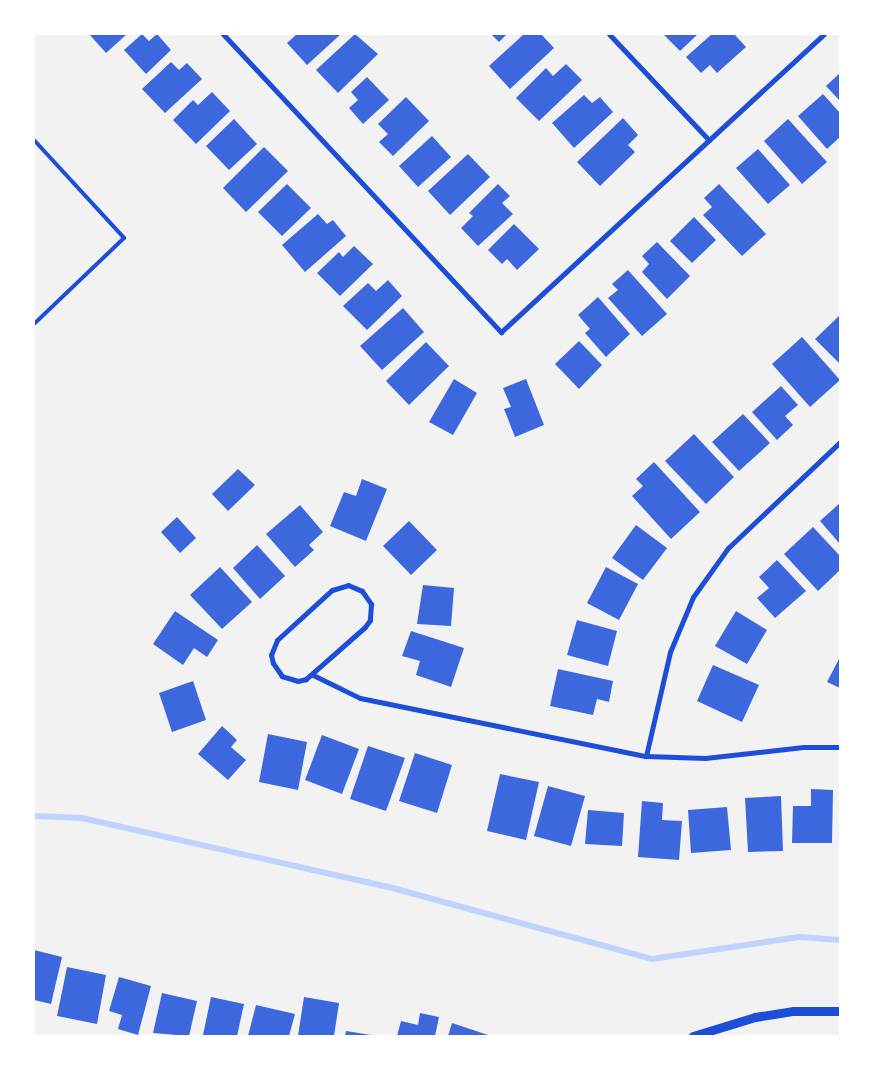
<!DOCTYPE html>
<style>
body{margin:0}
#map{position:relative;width:874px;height:1070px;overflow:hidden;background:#f2f2f2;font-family:Lato,sans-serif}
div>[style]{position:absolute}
.stream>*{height:6px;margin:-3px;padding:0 3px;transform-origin:3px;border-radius:3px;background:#bfd3fe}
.building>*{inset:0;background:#3d67dc}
.service>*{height:4px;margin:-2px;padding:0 2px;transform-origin:2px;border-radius:2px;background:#1d4ed8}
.minor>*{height:5px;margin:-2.5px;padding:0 2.5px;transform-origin:2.5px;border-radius:2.5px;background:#1d4ed8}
.tertiary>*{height:9px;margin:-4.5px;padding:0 4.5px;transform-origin:4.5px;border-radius:4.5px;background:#1d4ed8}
span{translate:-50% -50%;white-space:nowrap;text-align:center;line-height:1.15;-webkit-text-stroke:5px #fff;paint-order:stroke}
.frame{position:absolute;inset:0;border:35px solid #fff;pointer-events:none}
</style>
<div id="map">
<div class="stream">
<div style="left:34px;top:816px;width:48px;rotate:2.4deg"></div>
<div style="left:82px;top:818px;width:322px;rotate:12.7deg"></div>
<div style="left:396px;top:889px;width:265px;rotate:15.3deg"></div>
<div style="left:652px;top:959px;width:150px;rotate:-8.5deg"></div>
<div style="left:800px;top:937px;width:40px;rotate:4.3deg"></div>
</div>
<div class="building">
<div style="clip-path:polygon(89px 34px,127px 34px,106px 53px)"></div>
<div style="clip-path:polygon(142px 34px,149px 41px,157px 34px,171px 50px,146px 74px,124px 50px)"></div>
<div style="clip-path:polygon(297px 34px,341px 34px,307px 65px,287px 43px)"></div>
<div style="clip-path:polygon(355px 34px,378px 54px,338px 93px,316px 70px)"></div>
<div style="clip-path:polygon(491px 34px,507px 34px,499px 42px)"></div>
<div style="clip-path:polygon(524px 34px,541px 34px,554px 48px,510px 89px,489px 66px)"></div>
<div style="clip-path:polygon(663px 34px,698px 34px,680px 51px)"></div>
<div style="clip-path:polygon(712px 34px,734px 34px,746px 47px,717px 73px,710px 65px,701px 73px,686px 57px)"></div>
<div style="clip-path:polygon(171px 62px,179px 70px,187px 63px,202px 79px,165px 113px,142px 89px)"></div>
<div style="clip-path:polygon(566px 64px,582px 80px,539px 121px,516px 98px,546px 68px,553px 76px)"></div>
<div style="clip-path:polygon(840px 73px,840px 101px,826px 86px)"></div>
<div style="clip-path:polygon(367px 77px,389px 100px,363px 124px,349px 108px,358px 100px,351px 92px)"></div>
<div style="clip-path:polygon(212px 92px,230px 111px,196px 144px,173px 120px,193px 100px,198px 105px)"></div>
<div style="clip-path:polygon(823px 94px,840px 113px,840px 137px,827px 149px,798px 116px)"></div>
<div style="clip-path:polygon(584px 95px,592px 103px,600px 97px,613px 112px,574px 148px,552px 123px)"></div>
<div style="clip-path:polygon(406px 97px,429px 121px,393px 156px,379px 142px,388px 134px,378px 124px)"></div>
<div style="clip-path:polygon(623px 118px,638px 135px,628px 145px,635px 152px,600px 186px,577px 162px)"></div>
<div style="clip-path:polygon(234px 119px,257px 144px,229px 170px,206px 146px)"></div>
<div style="clip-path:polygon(788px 119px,827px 162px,802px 184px,764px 141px)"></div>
<div style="clip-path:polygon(432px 136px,451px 157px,418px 187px,399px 166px)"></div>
<div style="clip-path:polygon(264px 147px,288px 171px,246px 212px,223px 188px)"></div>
<div style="clip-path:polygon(758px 149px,790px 185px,768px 204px,736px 168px)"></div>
<div style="clip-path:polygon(468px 154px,490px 177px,450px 215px,428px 191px)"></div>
<div style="clip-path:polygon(287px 184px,311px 208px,282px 236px,258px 212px)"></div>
<div style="clip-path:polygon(498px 184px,510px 196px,502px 203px,513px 214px,478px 246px,461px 228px,473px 216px,469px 213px)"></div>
<div style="clip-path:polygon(719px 184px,766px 234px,742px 256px,703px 215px,712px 207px,704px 198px)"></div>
<div style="clip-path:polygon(318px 214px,327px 224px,333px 220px,346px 236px,305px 272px,282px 245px)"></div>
<div style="clip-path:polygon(694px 217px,716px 240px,692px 263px,670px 241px)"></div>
<div style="clip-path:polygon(514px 224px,539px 249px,517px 270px,507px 259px,502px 264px,488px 250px)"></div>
<div style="clip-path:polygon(657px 242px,690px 276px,667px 299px,642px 272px,649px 264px,642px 256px)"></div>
<div style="clip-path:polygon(354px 246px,373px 264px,340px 296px,317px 273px,339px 252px,343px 257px)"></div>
<div style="clip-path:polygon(628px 270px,667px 314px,642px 336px,608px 298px,618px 290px,612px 284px)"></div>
<div style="clip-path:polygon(388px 280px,402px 296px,367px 330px,343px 306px,368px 283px,376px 291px)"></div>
<div style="clip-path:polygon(598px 297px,630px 334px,606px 357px,585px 333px,590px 329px,578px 315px)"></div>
<div style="clip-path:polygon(403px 308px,424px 332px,382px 370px,360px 346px)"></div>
<div style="clip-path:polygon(840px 315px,840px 364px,815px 339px)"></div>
<div style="clip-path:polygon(802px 337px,840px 380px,810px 407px,772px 364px)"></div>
<div style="clip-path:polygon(579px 341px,602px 365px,579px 389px,555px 364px)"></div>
<div style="clip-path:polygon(426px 342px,449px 366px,409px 405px,386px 381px)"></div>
<div style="clip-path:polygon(454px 379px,477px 393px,453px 435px,429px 422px)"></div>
<div style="clip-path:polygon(526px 379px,544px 425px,515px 437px,504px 409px,511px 407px,503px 388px)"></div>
<div style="clip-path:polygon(781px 386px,798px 405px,785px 416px,793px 425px,777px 440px,752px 412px)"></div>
<div style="clip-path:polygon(743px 414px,770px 443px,739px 471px,712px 442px)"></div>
<div style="clip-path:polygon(694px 434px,734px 477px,706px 504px,665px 461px)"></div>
<div style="clip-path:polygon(654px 462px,700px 512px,671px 539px,632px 496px,643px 486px,636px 479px)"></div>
<div style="clip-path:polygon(238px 469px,255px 485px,228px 511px,212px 494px)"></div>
<div style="clip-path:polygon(362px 479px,387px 489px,366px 541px,330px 526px,344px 492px,356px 496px)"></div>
<div style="clip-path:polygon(840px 503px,840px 544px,820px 521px)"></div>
<div style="clip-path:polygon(300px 505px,323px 532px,309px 545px,314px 550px,295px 567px,266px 534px)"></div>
<div style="clip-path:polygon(177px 517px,196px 538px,180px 553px,161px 532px)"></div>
<div style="clip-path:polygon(409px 521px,437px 550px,411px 575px,383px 546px)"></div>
<div style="clip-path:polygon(636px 525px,667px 548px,643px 580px,612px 558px)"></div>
<div style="clip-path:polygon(813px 527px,840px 556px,840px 570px,818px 591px,784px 554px)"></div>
<div style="clip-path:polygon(257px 545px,285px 576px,260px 599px,233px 568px)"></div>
<div style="clip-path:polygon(777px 560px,806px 591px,775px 618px,757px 598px,769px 588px,759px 577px)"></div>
<div style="clip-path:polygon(220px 567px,252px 602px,222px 629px,190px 595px)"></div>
<div style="clip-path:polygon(606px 567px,638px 584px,619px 620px,587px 603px)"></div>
<div style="clip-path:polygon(423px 585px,454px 588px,451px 626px,417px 624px)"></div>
<div style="clip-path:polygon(175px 611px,218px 640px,207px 657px,194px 648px,183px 665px,153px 644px)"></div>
<div style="clip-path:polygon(736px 611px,767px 630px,747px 664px,715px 646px)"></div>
<div style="clip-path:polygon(577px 620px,617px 631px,608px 666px,567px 655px)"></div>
<div style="clip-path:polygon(411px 631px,464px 648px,451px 687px,416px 675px,420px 661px,402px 656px)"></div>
<div style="clip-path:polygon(840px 657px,840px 688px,827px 682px)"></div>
<div style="clip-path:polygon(713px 665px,759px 685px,742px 722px,697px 701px)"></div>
<div style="clip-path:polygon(558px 669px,613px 681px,609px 702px,597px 699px,593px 715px,550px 706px)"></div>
<div style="clip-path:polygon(193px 681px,206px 720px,172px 732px,159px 693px)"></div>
<div style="clip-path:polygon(222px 726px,237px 740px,231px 747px,246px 760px,228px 780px,198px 754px)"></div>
<div style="clip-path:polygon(268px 734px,307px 742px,298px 790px,259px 782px)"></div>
<div style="clip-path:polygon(322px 735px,359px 749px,342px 794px,305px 780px)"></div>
<div style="clip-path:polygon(368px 746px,405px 758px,386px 811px,350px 799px)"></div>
<div style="clip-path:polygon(415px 753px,452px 765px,437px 813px,399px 801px)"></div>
<div style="clip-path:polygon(500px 774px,539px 782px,526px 840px,487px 831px)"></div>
<div style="clip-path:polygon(548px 786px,585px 796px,571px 846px,534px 836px)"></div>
<div style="clip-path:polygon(811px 789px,833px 790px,832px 843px,792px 843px,793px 806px,811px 806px)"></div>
<div style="clip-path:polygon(781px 796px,783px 851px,748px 852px,745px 798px)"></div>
<div style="clip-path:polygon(642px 801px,663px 803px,662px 820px,682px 821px,679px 860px,638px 857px)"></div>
<div style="clip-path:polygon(727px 807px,731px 850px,691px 853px,688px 810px)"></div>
<div style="clip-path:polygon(588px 810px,624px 813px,622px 846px,585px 844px)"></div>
<div style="clip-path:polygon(34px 950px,62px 957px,51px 1004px,34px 1000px)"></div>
<div style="clip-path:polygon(67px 967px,106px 975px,97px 1024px,57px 1016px)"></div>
<div style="clip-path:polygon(119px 977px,151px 986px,138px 1035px,118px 1029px,122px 1015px,109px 1011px)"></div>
<div style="clip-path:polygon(162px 993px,197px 1001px,189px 1036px,153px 1033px)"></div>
<div style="clip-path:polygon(211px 997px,244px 1004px,237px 1036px,203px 1035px)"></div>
<div style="clip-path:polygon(304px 997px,339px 1003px,334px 1036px,298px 1036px)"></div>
<div style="clip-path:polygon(256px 1005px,295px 1014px,289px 1036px,248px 1036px)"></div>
<div style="clip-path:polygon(420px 1013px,439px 1017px,435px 1036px,397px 1036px,401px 1021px,418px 1025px)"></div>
<div style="clip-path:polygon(452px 1023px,491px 1036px,448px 1036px)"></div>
<div style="clip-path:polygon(346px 1031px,371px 1035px,371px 1036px,345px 1036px)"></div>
</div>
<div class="service">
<div style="left:34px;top:140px;width:133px;rotate:47.4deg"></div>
<div style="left:124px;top:238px;width:124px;rotate:136.3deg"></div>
</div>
<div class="minor">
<div style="left:223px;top:34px;width:408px;rotate:47deg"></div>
<div style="left:501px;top:332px;width:439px;rotate:-42.7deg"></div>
<div style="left:609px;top:34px;width:146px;rotate:46.7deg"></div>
<div style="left:348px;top:585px;width:15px;rotate:23deg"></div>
<div style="left:362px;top:591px;width:16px;rotate:55deg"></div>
<div style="left:371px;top:604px;width:16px;rotate:94deg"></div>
<div style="left:370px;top:620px;width:9px;rotate:126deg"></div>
<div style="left:365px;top:627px;width:79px;rotate:138.6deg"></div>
<div style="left:306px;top:679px;width:8px;rotate:166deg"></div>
<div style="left:298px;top:681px;width:17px;rotate:-163deg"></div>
<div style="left:282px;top:676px;width:16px;rotate:-125deg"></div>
<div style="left:273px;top:663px;width:8px;rotate:-104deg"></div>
<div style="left:271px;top:655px;width:16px;rotate:-68deg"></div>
<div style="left:277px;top:640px;width:74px;rotate:-42.3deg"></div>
<div style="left:332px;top:590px;width:17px;rotate:-17deg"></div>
<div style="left:313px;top:675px;width:52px;rotate:26.1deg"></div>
<div style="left:360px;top:698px;width:292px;rotate:11.5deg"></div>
<div style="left:646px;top:756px;width:59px;rotate:1.9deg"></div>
<div style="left:705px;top:758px;width:99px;rotate:-6.4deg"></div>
<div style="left:803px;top:747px;width:37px"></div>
<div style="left:646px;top:756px;width:107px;rotate:-77deg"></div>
<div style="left:670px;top:652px;width:60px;rotate:-67.3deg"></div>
<div style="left:693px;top:597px;width:60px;rotate:-54.5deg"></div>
<div style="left:728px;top:548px;width:154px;rotate:-43.4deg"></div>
</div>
<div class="tertiary">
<div style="left:693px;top:1036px;width:65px;rotate:-17deg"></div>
<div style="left:755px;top:1017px;width:39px;rotate:-9deg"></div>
<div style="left:794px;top:1011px;width:46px"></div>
</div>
<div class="frame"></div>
</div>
